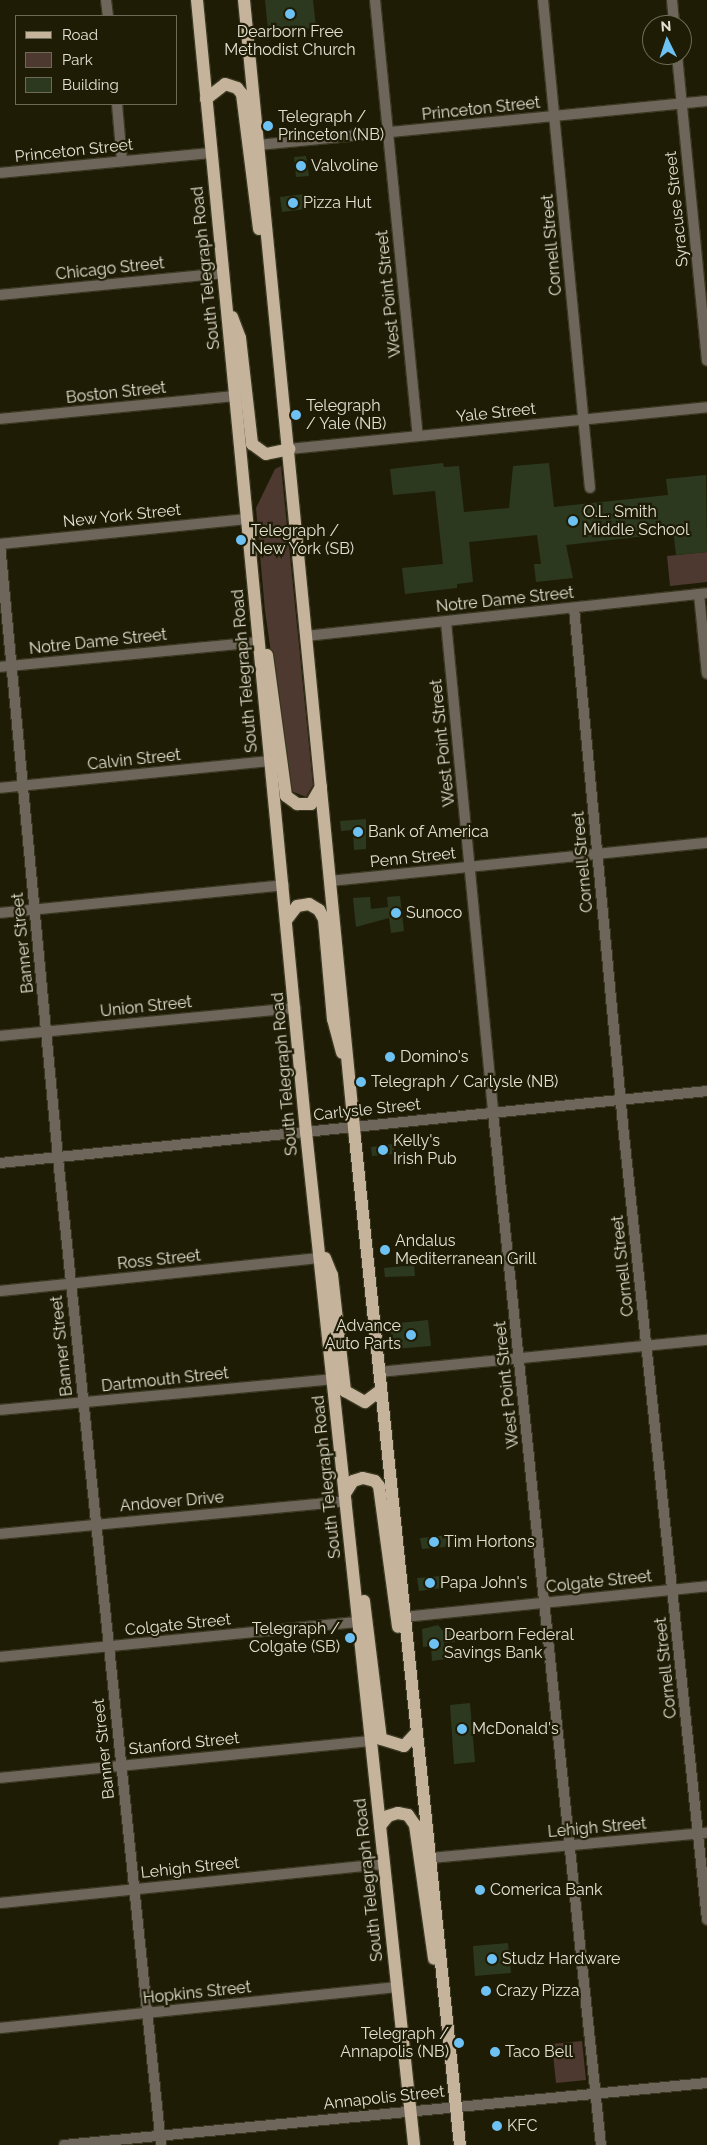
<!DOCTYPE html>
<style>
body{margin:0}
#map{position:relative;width:707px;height:2145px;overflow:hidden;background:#1f1c05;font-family:Raleway,sans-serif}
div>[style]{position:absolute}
.green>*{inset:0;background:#4d3930}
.building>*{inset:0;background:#2d391f}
.roads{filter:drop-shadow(1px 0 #3a3822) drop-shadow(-1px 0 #3a3822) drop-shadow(0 1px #3a3822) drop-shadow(0 -1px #3a3822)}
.minor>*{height:10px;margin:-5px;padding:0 5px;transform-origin:5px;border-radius:5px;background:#6f665b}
.major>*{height:12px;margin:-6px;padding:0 6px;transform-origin:6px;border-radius:6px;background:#c5b39b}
.dots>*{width:14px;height:14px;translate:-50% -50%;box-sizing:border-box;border:2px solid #1f1c05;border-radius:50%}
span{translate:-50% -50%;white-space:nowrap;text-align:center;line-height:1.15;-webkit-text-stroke:4.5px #1f1c05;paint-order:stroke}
.poi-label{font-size:16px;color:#e3e1d3}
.left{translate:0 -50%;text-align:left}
.right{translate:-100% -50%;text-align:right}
.street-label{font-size:16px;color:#e3e1d3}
.legend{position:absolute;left:15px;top:15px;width:162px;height:90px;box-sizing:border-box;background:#1f1c05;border:1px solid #6d6b57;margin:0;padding:6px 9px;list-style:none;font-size:15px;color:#e3e1d3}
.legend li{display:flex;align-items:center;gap:10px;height:25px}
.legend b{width:25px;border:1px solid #6d6b57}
.north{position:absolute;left:642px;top:15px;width:50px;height:50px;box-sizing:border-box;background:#1f1c05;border:1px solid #6d6b57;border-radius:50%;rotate:356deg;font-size:14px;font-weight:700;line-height:20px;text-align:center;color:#e3e1d3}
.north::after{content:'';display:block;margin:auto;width:18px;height:22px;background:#6dc2f3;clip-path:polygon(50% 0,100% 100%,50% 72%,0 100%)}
</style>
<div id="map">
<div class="green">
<div style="clip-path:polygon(281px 466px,313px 785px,306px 797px,291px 791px,265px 611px,256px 508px,275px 469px)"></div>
<div style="clip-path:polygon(707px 552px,707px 582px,670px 586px,667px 556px)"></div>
<div style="clip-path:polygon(582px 2041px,586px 2080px,556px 2083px,552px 2044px)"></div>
</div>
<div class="building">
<div style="clip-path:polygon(265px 0,313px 0,316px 27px,273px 34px,273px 29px,268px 30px)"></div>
<div style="clip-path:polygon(306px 156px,309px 176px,296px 177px,294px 157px)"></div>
<div style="clip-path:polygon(304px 194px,306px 209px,282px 212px,280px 197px)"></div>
<div style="clip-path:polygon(443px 463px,444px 467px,459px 466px,464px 512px,509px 508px,513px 466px,549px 463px,554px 507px,668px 495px,666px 479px,706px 475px,707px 552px,676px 555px,673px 529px,655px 531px,655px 535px,566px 545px,573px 578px,536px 582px,534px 564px,541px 564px,537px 535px,469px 542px,473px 582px,457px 584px,457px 588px,405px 594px,402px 568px,443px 564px,435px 491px,393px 495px,390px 469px)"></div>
<div style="clip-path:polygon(366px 819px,366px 849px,354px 850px,353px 830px,341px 831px,340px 821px)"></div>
<div style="clip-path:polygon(400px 896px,404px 931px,391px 933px,389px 918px,356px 927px,353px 898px,370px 897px,371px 909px,388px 907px,387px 897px)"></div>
<div style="clip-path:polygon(393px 1144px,395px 1154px,372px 1156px,371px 1147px)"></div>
<div style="clip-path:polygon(414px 1265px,415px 1276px,385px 1277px,384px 1268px)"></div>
<div style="clip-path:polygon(428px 1320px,431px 1346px,393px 1349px,390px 1324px)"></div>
<div style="clip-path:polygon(449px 1535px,445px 1547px,422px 1549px,420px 1538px)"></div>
<div style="clip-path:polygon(441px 1576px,442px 1588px,419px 1591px,417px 1578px)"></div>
<div style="clip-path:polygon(438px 1625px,443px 1631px,454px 1630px,455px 1642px,444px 1643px,446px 1659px,432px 1661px,431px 1646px,423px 1647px,422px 1629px)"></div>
<div style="clip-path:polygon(470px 1703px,475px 1762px,454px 1764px,450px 1705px)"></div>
<div style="clip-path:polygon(508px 1943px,511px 1973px,475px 1976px,473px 1946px)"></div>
</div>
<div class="roads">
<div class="minor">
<div style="left:106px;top:0;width:16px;rotate:83deg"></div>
<div style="left:375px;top:0;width:438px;rotate:84.4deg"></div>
<div style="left:543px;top:0;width:490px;rotate:84.5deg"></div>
<div style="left:672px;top:0;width:25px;rotate:85deg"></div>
<div style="left:677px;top:55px;width:307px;rotate:84.4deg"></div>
<div style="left:117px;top:104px;width:57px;rotate:85deg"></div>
<div style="left:258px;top:145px;width:451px;rotate:-5.6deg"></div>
<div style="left:0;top:173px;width:212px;rotate:-5.4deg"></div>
<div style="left:0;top:295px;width:224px;rotate:-5.6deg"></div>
<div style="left:0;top:419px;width:236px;rotate:-5.6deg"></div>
<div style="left:289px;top:449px;width:420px;rotate:-5.7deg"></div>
<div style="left:0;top:544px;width:617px;rotate:84.6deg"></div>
<div style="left:58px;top:1158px;width:992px;rotate:84.04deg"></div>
<div style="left:0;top:544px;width:248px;rotate:-5.8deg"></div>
<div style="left:699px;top:594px;width:80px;rotate:84.3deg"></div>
<div style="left:574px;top:608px;width:529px;rotate:84.58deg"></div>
<div style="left:624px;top:1135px;width:789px;rotate:83.96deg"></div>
<div style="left:446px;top:622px;width:493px;rotate:84.5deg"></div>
<div style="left:493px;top:1113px;width:1038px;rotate:84.03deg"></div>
<div style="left:306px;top:636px;width:403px;rotate:-6.1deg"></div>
<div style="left:0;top:667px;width:260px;rotate:-5.5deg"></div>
<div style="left:0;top:788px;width:271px;rotate:-5.7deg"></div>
<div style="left:330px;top:881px;width:379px;rotate:-5.8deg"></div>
<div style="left:0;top:913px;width:285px;rotate:-5.6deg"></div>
<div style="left:0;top:1036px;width:297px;rotate:-5.4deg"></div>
<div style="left:0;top:1163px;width:711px;rotate:-5.81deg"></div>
<div style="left:0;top:1291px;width:323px;rotate:-5.9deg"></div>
<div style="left:379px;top:1372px;width:330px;rotate:-5.6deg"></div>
<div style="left:0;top:1410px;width:334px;rotate:-5.3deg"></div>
<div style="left:0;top:1534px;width:348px;rotate:-5.4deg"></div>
<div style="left:404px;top:1617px;width:305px;rotate:-5.8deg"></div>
<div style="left:0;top:1657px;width:361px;rotate:-5.6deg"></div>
<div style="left:0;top:1778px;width:372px;rotate:-5.7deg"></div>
<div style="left:430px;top:1858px;width:278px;rotate:-5.2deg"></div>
<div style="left:0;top:1903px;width:385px;rotate:-5.8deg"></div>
<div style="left:0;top:2028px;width:399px;rotate:-5.9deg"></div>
<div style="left:64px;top:2145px;width:646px;rotate:-5.51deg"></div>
</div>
<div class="major">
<div style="left:197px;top:0;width:1137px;rotate:84.5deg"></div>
<div style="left:306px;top:1132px;width:1019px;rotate:83.91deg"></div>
<div style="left:244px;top:0;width:1143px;rotate:84.43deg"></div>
<div style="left:355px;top:1138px;width:1012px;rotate:84.05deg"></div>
<div style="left:206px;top:99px;width:24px;rotate:-38deg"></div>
<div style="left:225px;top:84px;width:13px;rotate:18deg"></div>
<div style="left:237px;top:88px;width:8px;rotate:50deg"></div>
<div style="left:242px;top:94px;width:136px;rotate:82.8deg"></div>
<div style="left:232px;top:317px;width:22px;rotate:69deg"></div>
<div style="left:240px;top:338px;width:107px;rotate:83.5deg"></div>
<div style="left:252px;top:444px;width:17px;rotate:36deg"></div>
<div style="left:266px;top:454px;width:24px;rotate:-12deg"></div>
<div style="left:267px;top:655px;width:142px;rotate:82.3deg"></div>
<div style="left:286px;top:796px;width:14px;rotate:36deg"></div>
<div style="left:297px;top:804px;width:14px"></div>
<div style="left:311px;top:804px;width:20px;rotate:-60deg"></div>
<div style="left:287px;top:919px;width:16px;rotate:-52deg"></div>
<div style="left:297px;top:906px;width:12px;rotate:-9deg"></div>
<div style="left:309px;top:904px;width:12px;rotate:31deg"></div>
<div style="left:319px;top:910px;width:10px;rotate:61deg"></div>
<div style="left:324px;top:919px;width:100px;rotate:84.9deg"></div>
<div style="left:333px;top:1019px;width:35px;rotate:75deg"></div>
<div style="left:325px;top:1258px;width:18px;rotate:68deg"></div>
<div style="left:332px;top:1275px;width:117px;rotate:83.6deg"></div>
<div style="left:345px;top:1391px;width:23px;rotate:29deg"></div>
<div style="left:365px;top:1402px;width:20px;rotate:-37deg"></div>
<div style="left:346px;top:1492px;width:13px;rotate:-58deg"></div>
<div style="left:353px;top:1481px;width:10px;rotate:-17deg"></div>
<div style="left:363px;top:1478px;width:12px;rotate:14deg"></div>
<div style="left:375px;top:1481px;width:6px;rotate:51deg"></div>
<div style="left:379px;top:1486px;width:142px;rotate:82.3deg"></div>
<div style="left:364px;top:1601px;width:139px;rotate:83deg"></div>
<div style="left:381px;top:1739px;width:24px;rotate:17deg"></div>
<div style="left:404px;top:1746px;width:19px;rotate:-47deg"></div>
<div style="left:380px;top:1826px;width:13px;rotate:-51deg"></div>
<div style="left:388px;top:1816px;width:10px;rotate:-17deg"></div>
<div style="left:398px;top:1813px;width:10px;rotate:11deg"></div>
<div style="left:408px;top:1815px;width:12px;rotate:55deg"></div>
<div style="left:415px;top:1825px;width:135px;rotate:81.9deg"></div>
</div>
</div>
<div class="dots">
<div style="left:290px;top:14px;background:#6dc2f3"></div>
<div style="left:268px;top:126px;background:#6dc2f3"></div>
<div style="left:301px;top:166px;background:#6dc2f3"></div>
<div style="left:293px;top:203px;background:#6dc2f3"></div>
<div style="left:296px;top:415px;background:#6dc2f3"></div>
<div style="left:573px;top:521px;background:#6dc2f3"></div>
<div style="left:241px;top:540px;background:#6dc2f3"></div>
<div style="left:358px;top:832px;background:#6dc2f3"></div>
<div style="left:396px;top:913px;background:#6dc2f3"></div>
<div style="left:390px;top:1057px;background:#6dc2f3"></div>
<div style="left:361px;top:1082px;background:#6dc2f3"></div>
<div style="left:383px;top:1150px;background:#6dc2f3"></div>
<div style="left:385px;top:1250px;background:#6dc2f3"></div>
<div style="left:411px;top:1335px;background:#6dc2f3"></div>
<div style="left:434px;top:1542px;background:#6dc2f3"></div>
<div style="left:430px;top:1583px;background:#6dc2f3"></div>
<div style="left:350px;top:1638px;background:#6dc2f3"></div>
<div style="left:434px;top:1644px;background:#6dc2f3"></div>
<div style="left:462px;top:1729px;background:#6dc2f3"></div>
<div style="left:480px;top:1890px;background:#6dc2f3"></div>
<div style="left:492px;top:1959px;background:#6dc2f3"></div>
<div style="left:486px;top:1991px;background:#6dc2f3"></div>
<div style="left:459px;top:2043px;background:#6dc2f3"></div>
<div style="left:495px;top:2052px;background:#6dc2f3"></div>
<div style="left:497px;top:2126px;background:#6dc2f3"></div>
</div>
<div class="poi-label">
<span style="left:290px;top:41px">Dearborn Free<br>Methodist Church</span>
<span class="left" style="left:278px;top:126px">Telegraph /<br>Princeton (NB)</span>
<span class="left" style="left:311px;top:166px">Valvoline</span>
<span class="left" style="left:303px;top:203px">Pizza Hut</span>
<span class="left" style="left:306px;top:415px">Telegraph<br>/ Yale (NB)</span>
<span class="left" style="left:583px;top:521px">O.L. Smith<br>Middle School</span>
<span class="left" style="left:251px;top:540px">Telegraph /<br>New York (SB)</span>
<span class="left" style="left:368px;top:832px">Bank of America</span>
<span class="left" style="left:406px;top:913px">Sunoco</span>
<span class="left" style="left:400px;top:1057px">Domino's</span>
<span class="left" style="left:371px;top:1082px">Telegraph / Carlysle (NB)</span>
<span class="left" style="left:393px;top:1150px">Kelly's<br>Irish Pub</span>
<span class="left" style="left:395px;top:1250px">Andalus<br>Mediterranean Grill</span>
<span class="right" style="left:401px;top:1335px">Advance<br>Auto Parts</span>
<span class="left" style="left:444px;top:1542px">Tim Hortons</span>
<span class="left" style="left:440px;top:1583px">Papa John's</span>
<span class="right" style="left:340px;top:1638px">Telegraph /<br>Colgate (SB)</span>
<span class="left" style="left:444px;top:1644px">Dearborn Federal<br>Savings Bank</span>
<span class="left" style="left:472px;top:1729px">McDonald's</span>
<span class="left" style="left:490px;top:1890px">Comerica Bank</span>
<span class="left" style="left:502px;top:1959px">Studz Hardware</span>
<span class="left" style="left:496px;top:1991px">Crazy Pizza</span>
<span class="right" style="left:449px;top:2043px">Telegraph /<br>Annapolis (NB)</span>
<span class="left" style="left:505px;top:2052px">Taco Bell</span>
<span class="left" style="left:507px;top:2126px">KFC</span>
</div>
<div class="street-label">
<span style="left:481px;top:109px;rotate:-6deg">Princeton Street</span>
<span style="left:74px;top:151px;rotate:-6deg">Princeton Street</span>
<span style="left:677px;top:209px;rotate:-96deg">Syracuse Street</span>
<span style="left:552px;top:245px;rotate:-95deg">Cornell Street</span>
<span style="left:206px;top:268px;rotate:-96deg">South Telegraph Road</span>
<span style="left:110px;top:269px;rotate:-6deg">Chicago Street</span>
<span style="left:389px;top:294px;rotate:-96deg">West Point Street</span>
<span style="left:116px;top:393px;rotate:-6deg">Boston Street</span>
<span style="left:496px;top:413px;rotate:-6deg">Yale Street</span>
<span style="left:122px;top:516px;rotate:-6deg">New York Street</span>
<span style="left:505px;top:600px;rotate:-6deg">Notre Dame Street</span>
<span style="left:98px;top:642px;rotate:-6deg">Notre Dame Street</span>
<span style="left:245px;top:671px;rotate:-95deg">South Telegraph Road</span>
<span style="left:443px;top:743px;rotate:-96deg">West Point Street</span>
<span style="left:134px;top:760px;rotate:-6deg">Calvin Street</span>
<span style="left:413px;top:858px;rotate:-6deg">Penn Street</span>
<span style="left:583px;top:862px;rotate:-95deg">Cornell Street</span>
<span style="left:23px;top:943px;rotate:-96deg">Banner Street</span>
<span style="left:146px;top:1007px;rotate:-6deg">Union Street</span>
<span style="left:285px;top:1074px;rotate:-95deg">South Telegraph Road</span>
<span style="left:367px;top:1110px;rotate:-6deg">Carlysle Street</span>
<span style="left:159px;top:1260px;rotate:-6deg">Ross Street</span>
<span style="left:623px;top:1266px;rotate:-96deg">Cornell Street</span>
<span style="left:62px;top:1346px;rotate:-96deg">Banner Street</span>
<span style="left:165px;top:1380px;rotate:-6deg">Dartmouth Street</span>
<span style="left:507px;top:1385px;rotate:-96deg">West Point Street</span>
<span style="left:327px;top:1477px;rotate:-96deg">South Telegraph Road</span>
<span style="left:172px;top:1502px;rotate:-5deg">Andover Drive</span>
<span style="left:599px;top:1582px;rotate:-6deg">Colgate Street</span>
<span style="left:178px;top:1625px;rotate:-6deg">Colgate Street</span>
<span style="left:666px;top:1668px;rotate:-96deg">Cornell Street</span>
<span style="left:184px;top:1744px;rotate:-6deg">Stanford Street</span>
<span style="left:104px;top:1749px;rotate:-96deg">Banner Street</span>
<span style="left:597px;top:1828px;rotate:-5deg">Lehigh Street</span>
<span style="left:190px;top:1868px;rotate:-6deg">Lehigh Street</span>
<span style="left:369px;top:1880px;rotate:-96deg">South Telegraph Road</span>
<span style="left:197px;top:1993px;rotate:-6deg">Hopkins Street</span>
<span style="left:384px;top:2098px;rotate:-6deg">Annapolis Street</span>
</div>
<ul class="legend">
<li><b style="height:6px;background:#c5b39b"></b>Road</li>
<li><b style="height:14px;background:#4d3930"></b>Park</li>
<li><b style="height:14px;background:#2d391f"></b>Building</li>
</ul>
<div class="north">N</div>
</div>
